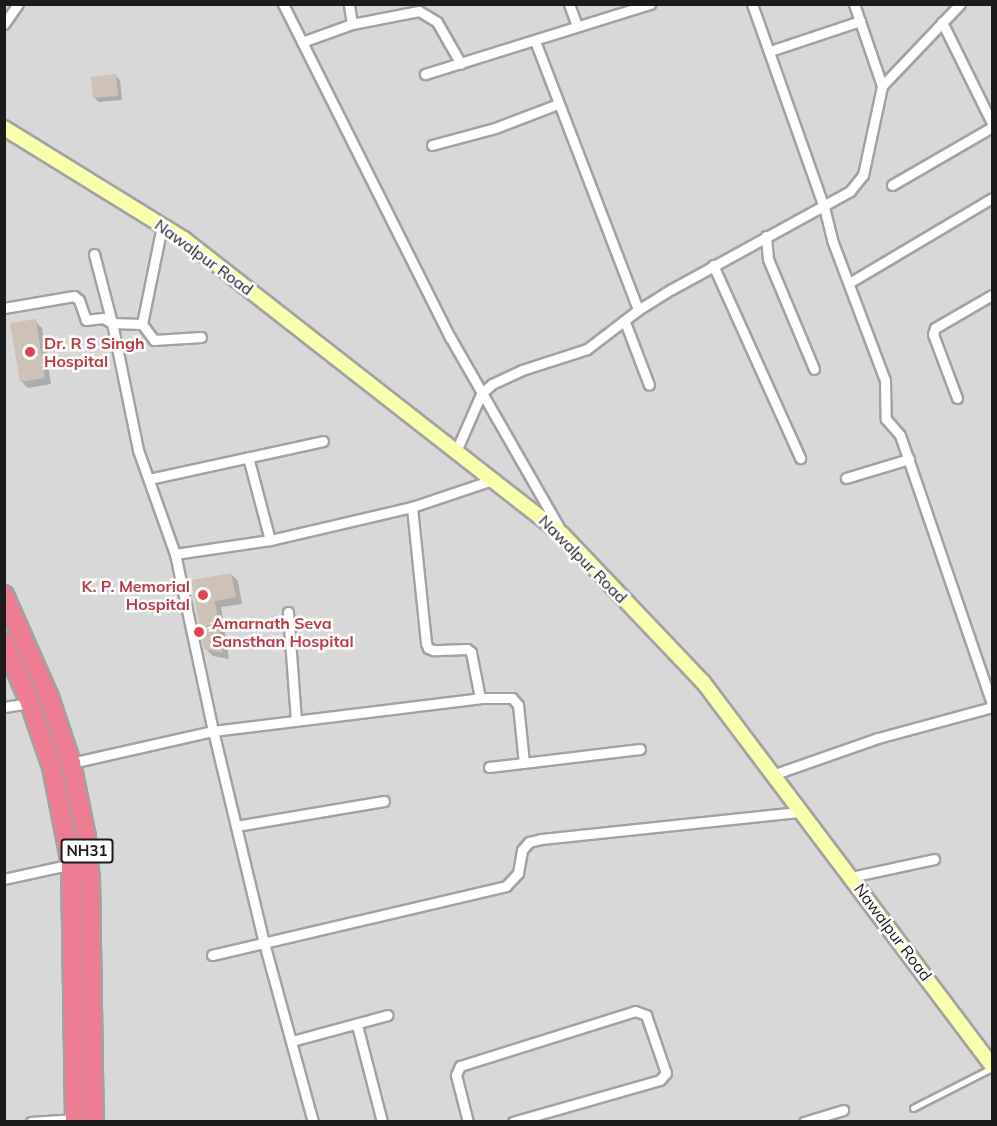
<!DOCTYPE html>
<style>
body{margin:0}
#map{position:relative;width:997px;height:1126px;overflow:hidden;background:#eee9df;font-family:Mulish,sans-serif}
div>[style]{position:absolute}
.residential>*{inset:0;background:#d9d8d8}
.shadow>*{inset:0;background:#0003}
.building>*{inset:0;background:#cec1b8}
.roads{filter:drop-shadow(2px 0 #a2a2a2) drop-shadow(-2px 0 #a2a2a2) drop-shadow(0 2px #a2a2a2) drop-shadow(0 -2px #a2a2a2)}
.lane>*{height:4.5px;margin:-2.25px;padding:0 2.25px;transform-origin:2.25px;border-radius:2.25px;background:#fff}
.street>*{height:9px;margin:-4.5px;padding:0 4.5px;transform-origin:4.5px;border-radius:4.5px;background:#fff}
.secondary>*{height:14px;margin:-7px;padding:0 7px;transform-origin:7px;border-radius:7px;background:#faffac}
.highway>*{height:18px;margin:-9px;padding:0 9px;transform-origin:9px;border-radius:9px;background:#ee7d92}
.dots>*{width:16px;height:16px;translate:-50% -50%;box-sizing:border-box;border:3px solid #fff;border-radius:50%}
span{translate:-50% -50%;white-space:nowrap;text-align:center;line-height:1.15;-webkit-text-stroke:5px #fff;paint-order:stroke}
.shield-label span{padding:2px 4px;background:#fff;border:2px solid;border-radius:4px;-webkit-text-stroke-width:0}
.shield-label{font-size:15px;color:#1b1b1b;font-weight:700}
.street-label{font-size:16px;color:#1b1b1b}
.health-label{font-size:16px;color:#be3a42;font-weight:700}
.left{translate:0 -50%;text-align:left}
.right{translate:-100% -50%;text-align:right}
.frame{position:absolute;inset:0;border:6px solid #1b1b1b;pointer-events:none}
</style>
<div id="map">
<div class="residential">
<div style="clip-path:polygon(5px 5px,992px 5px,992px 1121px,5px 1121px)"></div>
</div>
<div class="shadow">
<div style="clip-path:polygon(116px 76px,120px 80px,122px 100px,99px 102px,94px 98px)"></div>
<div style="clip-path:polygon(35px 321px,42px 328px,51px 384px,28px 388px,21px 381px)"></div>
<div style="clip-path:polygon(231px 574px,238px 581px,242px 604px,221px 607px,229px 659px,213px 656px,206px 649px,193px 581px)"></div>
</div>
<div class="building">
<div style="clip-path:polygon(116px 74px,118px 96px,93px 98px,91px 77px)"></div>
<div style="clip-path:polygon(36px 319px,45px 378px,20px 382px,10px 323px)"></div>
<div style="clip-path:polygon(231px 573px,236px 597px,215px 601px,223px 653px,204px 649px,191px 580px)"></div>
</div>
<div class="roads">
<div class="lane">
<div style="left:913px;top:1108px;width:89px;rotate:-26.9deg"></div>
</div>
<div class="street">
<div style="left:283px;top:4px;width:373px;rotate:63.4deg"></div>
<div style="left:450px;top:337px;width:221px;rotate:60.2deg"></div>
<div style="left:569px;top:4px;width:23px;rotate:70deg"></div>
<div style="left:752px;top:4px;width:215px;rotate:70.5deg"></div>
<div style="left:824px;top:207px;width:34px;rotate:76deg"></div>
<div style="left:832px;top:240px;width:150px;rotate:69.3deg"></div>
<div style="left:885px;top:380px;width:39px;rotate:89deg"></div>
<div style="left:886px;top:419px;width:21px;rotate:49deg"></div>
<div style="left:900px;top:435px;width:284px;rotate:71.1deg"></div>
<div style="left:854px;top:4px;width:87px;rotate:71.1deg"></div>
<div style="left:942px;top:22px;width:113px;rotate:63.7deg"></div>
<div style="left:4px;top:24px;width:24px;rotate:-55deg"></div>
<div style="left:352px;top:24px;width:68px;rotate:-11deg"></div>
<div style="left:419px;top:11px;width:21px;rotate:31deg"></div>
<div style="left:437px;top:22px;width:48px;rotate:60.3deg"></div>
<div style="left:535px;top:41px;width:288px;rotate:69deg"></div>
<div style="left:302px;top:42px;width:53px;rotate:-19.8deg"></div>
<div style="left:352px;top:24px;width:20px;rotate:-99deg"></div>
<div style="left:770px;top:51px;width:95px;rotate:-18.4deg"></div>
<div style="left:425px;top:74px;width:236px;rotate:-17.3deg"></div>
<div style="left:432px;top:145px;width:65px;rotate:-15.1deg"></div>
<div style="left:495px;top:128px;width:67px;rotate:-20.9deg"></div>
<div style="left:892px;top:185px;width:116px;rotate:-30.1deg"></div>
<div style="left:766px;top:236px;width:23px;rotate:85deg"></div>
<div style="left:768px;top:259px;width:119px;rotate:67.3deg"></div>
<div style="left:94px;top:254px;width:71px;rotate:75.4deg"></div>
<div style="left:112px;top:323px;width:30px;rotate:2deg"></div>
<div style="left:142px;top:324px;width:20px;rotate:53deg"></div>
<div style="left:154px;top:340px;width:47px;rotate:-3.7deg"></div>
<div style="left:713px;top:265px;width:212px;rotate:65.7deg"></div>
<div style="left:849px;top:283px;width:166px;rotate:-30.7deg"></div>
<div style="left:4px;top:308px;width:71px;rotate:-9.7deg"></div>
<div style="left:74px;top:296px;width:6px;rotate:39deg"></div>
<div style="left:79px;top:300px;width:21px;rotate:71deg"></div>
<div style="left:86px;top:320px;width:17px;rotate:-7deg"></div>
<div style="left:103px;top:318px;width:10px;rotate:29deg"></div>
<div style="left:112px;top:323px;width:130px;rotate:78.4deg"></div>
<div style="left:138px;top:450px;width:110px;rotate:70.4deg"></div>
<div style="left:625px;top:322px;width:67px;rotate:69.1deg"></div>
<div style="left:142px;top:324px;width:100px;rotate:-78.5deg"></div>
<div style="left:957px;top:398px;width:68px;rotate:-110.6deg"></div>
<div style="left:933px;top:334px;width:6px;rotate:-72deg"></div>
<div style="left:935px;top:328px;width:66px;rotate:-30.1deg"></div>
<div style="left:457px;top:449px;width:60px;rotate:-66.4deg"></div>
<div style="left:481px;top:394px;width:15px;rotate:-42deg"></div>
<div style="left:492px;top:384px;width:33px;rotate:-25deg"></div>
<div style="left:522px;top:370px;width:68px;rotate:-17.9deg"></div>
<div style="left:587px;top:349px;width:64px;rotate:-37.4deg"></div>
<div style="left:638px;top:310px;width:40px;rotate:-32deg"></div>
<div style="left:672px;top:289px;width:203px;rotate:-28.8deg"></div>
<div style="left:850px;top:191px;width:21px;rotate:-51deg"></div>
<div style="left:863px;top:175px;width:91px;rotate:-77.9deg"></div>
<div style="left:882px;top:86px;width:113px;rotate:-46.4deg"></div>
<div style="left:248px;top:457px;width:86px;rotate:75.2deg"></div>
<div style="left:846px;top:478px;width:66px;rotate:-16.8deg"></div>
<div style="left:149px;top:479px;width:178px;rotate:-12.3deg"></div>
<div style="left:288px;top:612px;width:109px;rotate:85.8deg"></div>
<div style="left:480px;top:698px;width:47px;rotate:-101.1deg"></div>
<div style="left:471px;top:652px;width:5px;rotate:-143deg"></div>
<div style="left:467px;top:649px;width:34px;rotate:178deg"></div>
<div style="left:433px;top:650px;width:5px;rotate:-158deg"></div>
<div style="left:428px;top:648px;width:5px;rotate:-112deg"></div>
<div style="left:426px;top:643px;width:137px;rotate:-95.9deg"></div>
<div style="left:412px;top:507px;width:88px;rotate:-18.6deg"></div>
<div style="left:4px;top:707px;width:26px;rotate:-9deg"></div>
<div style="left:71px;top:763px;width:146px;rotate:-12.7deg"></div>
<div style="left:213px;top:731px;width:269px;rotate:-7deg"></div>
<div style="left:480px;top:698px;width:32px"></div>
<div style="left:512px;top:698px;width:9px;rotate:49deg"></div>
<div style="left:518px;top:705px;width:58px;rotate:84.1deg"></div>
<div style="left:489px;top:767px;width:152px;rotate:-6.8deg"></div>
<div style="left:775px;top:774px;width:109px;rotate:-19.3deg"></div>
<div style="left:878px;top:738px;width:118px;rotate:-15.2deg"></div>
<div style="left:236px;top:826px;width:150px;rotate:-9.6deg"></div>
<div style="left:851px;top:877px;width:85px;rotate:-12.2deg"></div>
<div style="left:4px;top:879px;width:70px;rotate:-12.4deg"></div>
<div style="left:212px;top:955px;width:302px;rotate:-13.2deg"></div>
<div style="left:506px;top:886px;width:18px;rotate:-47deg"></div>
<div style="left:518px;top:873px;width:23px;rotate:-80deg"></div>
<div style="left:522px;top:850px;width:11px;rotate:-49deg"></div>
<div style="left:529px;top:842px;width:12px;rotate:-14deg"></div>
<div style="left:541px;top:839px;width:259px;rotate:-6deg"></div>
<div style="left:357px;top:1025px;width:100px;rotate:75.5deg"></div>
<div style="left:292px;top:1041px;width:99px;rotate:-15.2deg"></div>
<div style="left:31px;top:1122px;width:44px;rotate:-3.9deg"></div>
<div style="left:313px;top:1122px;width:186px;rotate:-105.3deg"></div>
<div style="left:264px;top:943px;width:218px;rotate:-103.5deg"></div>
<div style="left:213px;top:731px;width:181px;rotate:-102.1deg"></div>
<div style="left:175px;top:554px;width:96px;rotate:-8.4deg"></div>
<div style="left:270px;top:540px;width:146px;rotate:-13.1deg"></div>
<div style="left:468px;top:1122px;width:49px;rotate:-104.3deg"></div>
<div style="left:456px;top:1075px;width:10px;rotate:-66deg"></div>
<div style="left:460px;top:1066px;width:183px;rotate:-17.4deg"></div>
<div style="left:635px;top:1011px;width:12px;rotate:20deg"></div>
<div style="left:646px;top:1015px;width:61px;rotate:71deg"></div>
<div style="left:666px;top:1073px;width:9px;rotate:131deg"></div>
<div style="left:660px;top:1080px;width:153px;rotate:164.1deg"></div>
<div style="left:804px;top:1122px;width:41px;rotate:-17.1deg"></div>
</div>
<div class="secondary">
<div style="left:4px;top:128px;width:211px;rotate:31.7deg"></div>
<div style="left:184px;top:239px;width:479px;rotate:38deg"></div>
<div style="left:562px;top:534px;width:204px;rotate:46.4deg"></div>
<div style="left:703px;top:682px;width:480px;rotate:53deg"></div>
</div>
<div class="highway">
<div style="left:4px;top:595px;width:111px;rotate:66.2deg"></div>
<div style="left:49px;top:697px;width:70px;rotate:71.6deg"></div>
<div style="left:71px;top:763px;width:76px;rotate:78.5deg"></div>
<div style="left:86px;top:837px;width:43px;rotate:84.7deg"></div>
<div style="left:90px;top:880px;width:242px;rotate:89.1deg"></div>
<div style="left:4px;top:642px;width:66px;rotate:66.9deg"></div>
<div style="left:30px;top:703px;width:68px;rotate:71deg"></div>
<div style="left:52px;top:767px;width:99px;rotate:78.9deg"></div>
<div style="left:71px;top:864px;width:258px;rotate:89.1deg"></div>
</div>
</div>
<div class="dots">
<div style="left:30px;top:352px;background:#e0444e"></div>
<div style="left:203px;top:595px;background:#e0444e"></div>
<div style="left:199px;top:632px;background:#e0444e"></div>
</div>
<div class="shield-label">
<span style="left:87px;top:851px">NH31</span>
</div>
<div class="street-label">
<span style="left:204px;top:257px;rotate:36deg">Nawalpur Road</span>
<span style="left:583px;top:559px;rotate:45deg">Nawalpur Road</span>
<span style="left:893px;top:932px;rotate:53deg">Nawalpur Road</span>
</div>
<div class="health-label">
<span class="left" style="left:44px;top:352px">Dr. R S Singh<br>Hospital</span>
<span class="right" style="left:190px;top:595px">K. P. Memorial<br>Hospital</span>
<span class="left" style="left:212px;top:632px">Amarnath Seva<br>Sansthan Hospital</span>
</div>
<div class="frame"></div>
</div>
